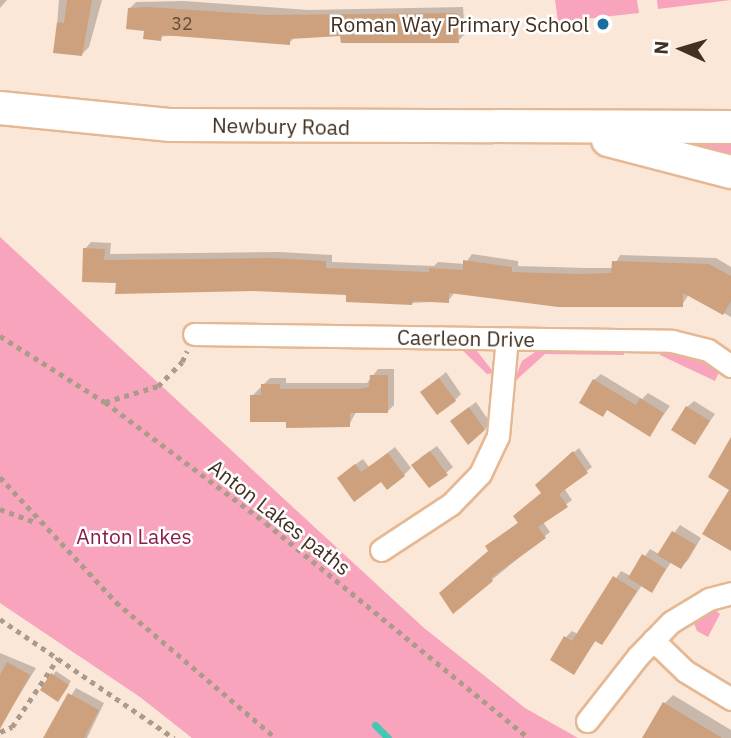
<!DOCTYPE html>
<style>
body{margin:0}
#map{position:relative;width:731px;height:738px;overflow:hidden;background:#fae7d8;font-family:"IBM Plex Sans",sans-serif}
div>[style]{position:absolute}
.green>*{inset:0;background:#f9a4bd}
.shadow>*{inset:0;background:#0003}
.stream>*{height:7px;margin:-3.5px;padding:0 3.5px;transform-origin:3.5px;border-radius:3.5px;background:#44c8b4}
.building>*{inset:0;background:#cda17d}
.path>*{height:4.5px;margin-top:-2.25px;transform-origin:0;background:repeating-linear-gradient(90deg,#ac9a8b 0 5px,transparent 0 10px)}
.roads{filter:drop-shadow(2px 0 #e5b893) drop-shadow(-2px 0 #e5b893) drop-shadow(0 2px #e5b893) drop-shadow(0 -2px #e5b893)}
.minor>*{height:21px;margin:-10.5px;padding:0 10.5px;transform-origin:10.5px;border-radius:10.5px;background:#fff}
.primary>*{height:32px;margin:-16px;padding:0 16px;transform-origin:16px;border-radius:16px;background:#fff}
.dots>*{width:19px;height:19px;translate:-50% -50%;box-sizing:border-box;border:4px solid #fff;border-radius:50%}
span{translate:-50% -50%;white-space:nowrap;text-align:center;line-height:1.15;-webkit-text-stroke:5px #fff;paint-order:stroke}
.number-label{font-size:18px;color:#654c38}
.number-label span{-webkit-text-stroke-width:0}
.poi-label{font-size:21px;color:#423021}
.right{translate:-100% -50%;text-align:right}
.street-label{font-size:21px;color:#423021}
.park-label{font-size:21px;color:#861f49}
.north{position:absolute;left:647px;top:14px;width:70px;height:70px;-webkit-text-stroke:5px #fff;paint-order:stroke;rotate:274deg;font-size:19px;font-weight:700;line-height:28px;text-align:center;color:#423021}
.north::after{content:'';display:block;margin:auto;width:24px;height:32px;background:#423021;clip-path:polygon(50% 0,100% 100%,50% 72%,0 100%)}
</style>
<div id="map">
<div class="green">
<div style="clip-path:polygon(555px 0,637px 0,639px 13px,558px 22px)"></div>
<div style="clip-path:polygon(657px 0,731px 0,658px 9px)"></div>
<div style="clip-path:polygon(697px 141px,731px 141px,731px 157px,697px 145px)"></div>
<div style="clip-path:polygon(0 237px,424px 628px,525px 708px,578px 738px,192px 738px,140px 697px,0 603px)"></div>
<div style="clip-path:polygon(459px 347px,477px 351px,494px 373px,487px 374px)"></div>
<div style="clip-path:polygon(541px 348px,624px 349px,624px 355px,545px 354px,513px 383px,522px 361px)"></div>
<div style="clip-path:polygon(660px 349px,686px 354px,720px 370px,715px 381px,660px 355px)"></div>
<div style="clip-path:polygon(714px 609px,720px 614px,708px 637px,697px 631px,693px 621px)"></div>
</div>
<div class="shadow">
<div style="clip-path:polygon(0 0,7px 0,0 8px)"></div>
<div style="clip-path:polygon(59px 0,102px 0,89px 47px,82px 54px,55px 52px)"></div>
<div style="clip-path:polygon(184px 1px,308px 10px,463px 7px,465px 34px,458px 41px,342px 34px,295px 37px,289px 43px,181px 35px,144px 38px,145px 29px,129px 9px,136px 2px)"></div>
<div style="clip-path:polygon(91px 242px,111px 243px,110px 254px,279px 252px,332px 255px,332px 262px,434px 266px,438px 262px,465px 264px,472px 254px,518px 261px,518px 266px,586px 268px,613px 268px,620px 255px,716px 258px,731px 267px,731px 317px,689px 294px,682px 305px,455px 292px,448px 301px,412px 303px,348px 293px,117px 282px,85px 249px)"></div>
<div style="clip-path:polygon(378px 369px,394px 369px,394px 405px,387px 412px,356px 412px,349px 425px,287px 420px,252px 396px,270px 378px,286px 378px,286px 383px,367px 383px)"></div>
<div style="clip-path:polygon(446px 372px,461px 394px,455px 400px,422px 392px)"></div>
<div style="clip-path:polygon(601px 374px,642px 399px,648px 393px,670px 406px,650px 434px,608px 409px,603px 415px,594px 380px)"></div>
<div style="clip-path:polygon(694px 401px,715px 414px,695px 443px,687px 407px)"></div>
<div style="clip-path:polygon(476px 402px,491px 424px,484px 430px,459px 415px)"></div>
<div style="clip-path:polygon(437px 446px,453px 467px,446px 473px,420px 458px)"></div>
<div style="clip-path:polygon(395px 447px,411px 468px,404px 475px,381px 480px,345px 472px,363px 459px,369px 467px)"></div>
<div style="clip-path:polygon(579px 448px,592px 467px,564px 488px,572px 500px,543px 522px,550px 532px,454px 611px,490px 551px,487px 546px,519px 522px,543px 493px,542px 479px)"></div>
<div style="clip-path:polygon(680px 525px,701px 538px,688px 560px,681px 567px,672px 561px,651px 591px,642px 585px,608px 636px,602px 643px,596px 640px,574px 673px,566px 637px,572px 631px,578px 634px,621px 571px,631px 576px,650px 549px,659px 554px)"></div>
<div style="clip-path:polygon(0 653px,36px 668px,6px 717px,0 713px)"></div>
<div style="clip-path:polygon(56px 671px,71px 681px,60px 697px,42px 690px)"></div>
<div style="clip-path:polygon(76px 688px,104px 703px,87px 738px,45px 738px)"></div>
<div style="clip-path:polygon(673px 695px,731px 730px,731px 738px,653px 738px,665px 703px)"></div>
</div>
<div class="stream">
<div style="left:375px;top:725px;width:18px;rotate:45deg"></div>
</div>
<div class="building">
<div style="clip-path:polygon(67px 0,92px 0,82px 56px,53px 53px,57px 22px,64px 23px)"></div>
<div style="clip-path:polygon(148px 7px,266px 15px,457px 13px,459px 43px,341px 43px,340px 36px,290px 39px,290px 45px,162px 35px,161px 41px,143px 39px,144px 31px,126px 29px,128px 8px)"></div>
<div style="clip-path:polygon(83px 248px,105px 249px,104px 260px,271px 258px,326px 261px,326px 268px,429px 272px,429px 268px,463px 270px,463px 260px,512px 267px,512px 272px,578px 274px,611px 273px,612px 261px,709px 264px,731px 276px,731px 301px,723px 315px,683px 293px,683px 307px,558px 307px,449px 293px,449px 303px,413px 301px,412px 305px,346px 302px,346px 295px,254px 291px,115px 294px,116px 283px,82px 282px)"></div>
<div style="clip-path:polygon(370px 375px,388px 375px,388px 413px,350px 413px,350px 427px,286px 428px,286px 422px,250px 422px,250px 395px,261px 395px,261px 384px,280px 384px,280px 389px,359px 389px,369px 387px)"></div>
<div style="clip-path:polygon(439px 378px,456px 401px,437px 415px,420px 392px)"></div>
<div style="clip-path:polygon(593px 379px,636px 405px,640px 398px,664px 413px,650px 437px,607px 410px,603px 417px,579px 403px)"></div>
<div style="clip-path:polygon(686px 406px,710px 421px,695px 445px,671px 430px)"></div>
<div style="clip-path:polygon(469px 407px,485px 430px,468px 445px,450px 421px)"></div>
<div style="clip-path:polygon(731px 437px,731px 551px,702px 534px,729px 490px,708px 477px)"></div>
<div style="clip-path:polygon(430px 451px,448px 475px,429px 488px,411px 465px)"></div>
<div style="clip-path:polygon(573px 451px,588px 473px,559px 494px,568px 507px,538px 527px,546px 538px,491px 578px,493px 581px,453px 614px,439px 593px,488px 551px,485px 546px,518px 523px,513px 516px,541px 493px,535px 485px)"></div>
<div style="clip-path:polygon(388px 453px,405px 476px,387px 490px,381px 482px,354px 502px,337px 478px,355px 464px,361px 472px)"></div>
<div style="clip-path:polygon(672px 531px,696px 545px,681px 569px,657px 555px)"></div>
<div style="clip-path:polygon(642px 554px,666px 569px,652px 593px,628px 578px)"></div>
<div style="clip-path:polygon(613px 576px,637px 591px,602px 645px,595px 641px,574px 675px,550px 660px,564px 636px,572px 641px)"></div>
<div style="clip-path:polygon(7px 662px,30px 675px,0 729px,0 675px)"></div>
<div style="clip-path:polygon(51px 673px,69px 685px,58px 702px,40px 690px)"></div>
<div style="clip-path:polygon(68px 693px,99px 710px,84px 738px,43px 738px)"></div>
<div style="clip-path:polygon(663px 702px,722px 738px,642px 738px)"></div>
</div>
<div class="path">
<div style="left:0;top:336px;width:124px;rotate:32.2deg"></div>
<div style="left:105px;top:402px;width:201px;rotate:36.9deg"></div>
<div style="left:266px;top:523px;width:340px;rotate:39.3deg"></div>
<div style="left:105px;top:402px;width:55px;rotate:-16.8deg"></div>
<div style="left:158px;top:386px;width:34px;rotate:-45deg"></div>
<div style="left:182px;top:362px;width:12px;rotate:-66deg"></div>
<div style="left:0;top:477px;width:171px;rotate:47.1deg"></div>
<div style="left:116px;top:602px;width:210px;rotate:40.4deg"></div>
<div style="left:0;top:509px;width:40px;rotate:20.2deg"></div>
<div style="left:0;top:619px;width:211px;rotate:34.4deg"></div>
<div style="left:0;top:732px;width:13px;rotate:-23deg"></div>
<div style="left:12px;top:727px;width:83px;rotate:-56.3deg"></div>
</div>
<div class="roads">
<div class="minor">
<div style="left:194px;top:334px;width:478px;rotate:0.8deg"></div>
<div style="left:672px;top:341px;width:37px;rotate:14deg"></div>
<div style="left:708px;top:350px;width:28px;rotate:35deg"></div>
<div style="left:381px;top:550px;width:84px;rotate:-33.3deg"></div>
<div style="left:451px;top:504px;width:42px;rotate:-46deg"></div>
<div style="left:480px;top:474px;width:42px;rotate:-64.7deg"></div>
<div style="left:498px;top:436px;width:98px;rotate:-84.8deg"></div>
<div style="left:653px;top:640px;width:45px;rotate:44.1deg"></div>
<div style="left:685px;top:671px;width:54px;rotate:31.3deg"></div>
<div style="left:587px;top:721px;width:83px;rotate:-51.9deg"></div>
<div style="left:638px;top:656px;width:47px;rotate:-45.9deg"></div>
<div style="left:671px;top:622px;width:44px;rotate:-31.2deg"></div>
<div style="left:709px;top:599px;width:23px;rotate:-15deg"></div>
</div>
<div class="primary">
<div style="left:0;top:108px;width:172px;rotate:5.7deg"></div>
<div style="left:171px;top:125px;width:560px;rotate:0.2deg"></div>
<div style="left:608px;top:140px;width:127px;rotate:14.6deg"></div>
</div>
</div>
<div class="dots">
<div style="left:603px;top:24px;background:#1a6d9e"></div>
</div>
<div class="number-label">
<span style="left:182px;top:24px">32</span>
</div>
<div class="poi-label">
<span class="right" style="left:589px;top:24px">Roman Way Primary School</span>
</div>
<div class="street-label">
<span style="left:281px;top:126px;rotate:1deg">Newbury Road</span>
<span style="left:466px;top:338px;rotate:1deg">Caerleon Drive</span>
<span style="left:280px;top:517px;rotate:38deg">Anton Lakes paths</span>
</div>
<div class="park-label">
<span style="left:134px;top:536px">Anton Lakes</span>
</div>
<div class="north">N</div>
</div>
